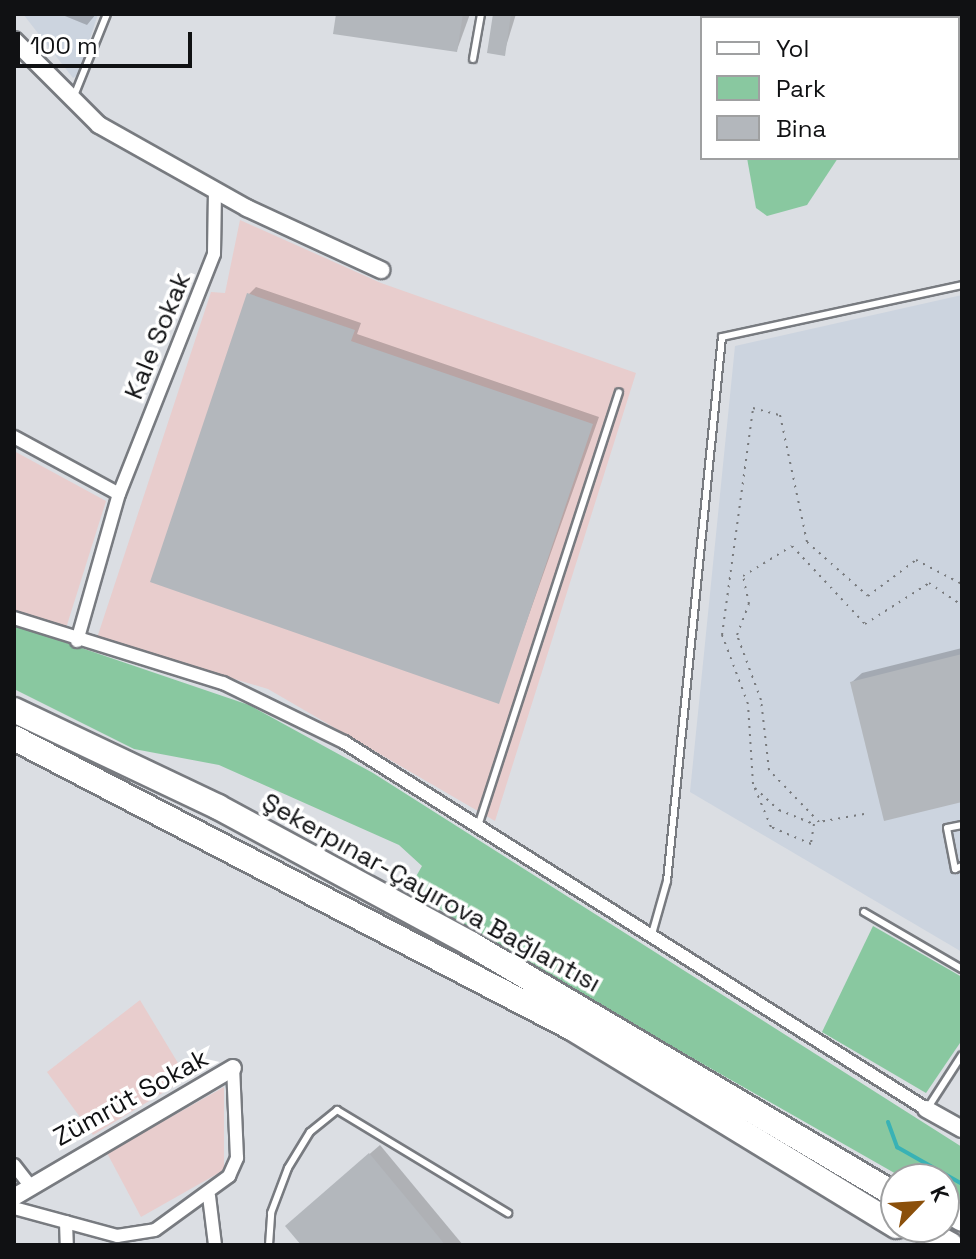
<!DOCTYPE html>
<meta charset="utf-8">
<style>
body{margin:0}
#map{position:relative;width:976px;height:1259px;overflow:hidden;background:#dbdee3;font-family:"Space Grotesk",sans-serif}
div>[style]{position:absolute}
.built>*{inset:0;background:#ccd4df}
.industrial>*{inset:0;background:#e8cdcd}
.green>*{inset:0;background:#89c8a0}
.shadow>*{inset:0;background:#0003}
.stream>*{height:4px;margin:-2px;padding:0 2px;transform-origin:2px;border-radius:2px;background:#39b2b5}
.building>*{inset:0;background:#b3b7bc}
.path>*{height:2px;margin-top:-1px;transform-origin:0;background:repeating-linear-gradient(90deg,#787a7d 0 2px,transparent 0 8px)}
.roads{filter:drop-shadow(2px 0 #787b80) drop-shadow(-2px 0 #787b80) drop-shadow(0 2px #787b80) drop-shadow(0 -2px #787b80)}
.service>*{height:6px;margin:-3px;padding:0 3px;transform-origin:3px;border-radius:3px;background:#fff}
.minor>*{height:12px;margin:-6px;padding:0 6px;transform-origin:6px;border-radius:6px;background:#fff}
.tertiary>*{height:16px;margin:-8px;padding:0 8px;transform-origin:8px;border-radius:8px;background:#fff}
.motorway>*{height:24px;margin:-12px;padding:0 12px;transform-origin:12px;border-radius:12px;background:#fff}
span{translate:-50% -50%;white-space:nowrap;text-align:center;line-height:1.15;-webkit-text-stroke:7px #fff;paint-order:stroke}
.street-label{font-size:26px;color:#101113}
.frame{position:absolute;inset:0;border:16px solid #101113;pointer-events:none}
.legend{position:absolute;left:700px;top:16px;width:260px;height:144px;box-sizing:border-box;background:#fff;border:2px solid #9fa0a1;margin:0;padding:10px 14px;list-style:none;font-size:24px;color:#101113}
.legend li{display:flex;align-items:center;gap:16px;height:40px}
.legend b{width:40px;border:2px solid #9fa0a1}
.north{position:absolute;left:880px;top:1163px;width:80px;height:80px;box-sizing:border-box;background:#fff;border:2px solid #9fa0a1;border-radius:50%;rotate:65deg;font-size:22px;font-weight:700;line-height:32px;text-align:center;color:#101113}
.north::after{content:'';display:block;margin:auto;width:28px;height:36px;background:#8b500b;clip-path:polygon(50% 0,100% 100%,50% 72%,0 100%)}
.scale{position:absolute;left:16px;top:32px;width:176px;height:36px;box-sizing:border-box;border:4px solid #101113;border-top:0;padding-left:10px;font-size:24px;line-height:28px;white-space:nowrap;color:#101113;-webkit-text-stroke:6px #fff;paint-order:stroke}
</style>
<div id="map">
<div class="built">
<div style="clip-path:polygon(23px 14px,98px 14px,78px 75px,73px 78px)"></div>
<div style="clip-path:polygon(962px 295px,962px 952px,690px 792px,735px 346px)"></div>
</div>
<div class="industrial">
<div style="clip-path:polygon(835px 14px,962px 14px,962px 136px,958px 18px)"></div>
<div style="clip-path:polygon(240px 220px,381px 283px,636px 373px,495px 821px,268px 689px,97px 638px,211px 292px,225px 293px)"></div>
<div style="clip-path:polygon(14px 451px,106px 501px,61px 644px,14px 625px)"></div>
<div style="clip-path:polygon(140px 1000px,187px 1078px,93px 1135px,47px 1072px)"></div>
<div style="clip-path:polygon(224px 1087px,224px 1170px,141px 1217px,107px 1153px)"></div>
</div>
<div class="green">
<div style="clip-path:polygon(747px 158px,838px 158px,807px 205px,767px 216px,756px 208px)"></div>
<div style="clip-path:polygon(14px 625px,249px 705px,373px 773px,962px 1147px,962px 1209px,944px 1200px,944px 1179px,905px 1179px,471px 932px,410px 887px,422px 866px,399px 845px,219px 765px,134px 749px,14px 689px)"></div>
<div style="clip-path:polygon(873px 926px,962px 977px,962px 1040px,926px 1093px,822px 1032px)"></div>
</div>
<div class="shadow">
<div style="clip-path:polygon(60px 14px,96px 14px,87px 25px)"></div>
<div style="clip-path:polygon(338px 14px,470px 14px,457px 50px)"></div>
<div style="clip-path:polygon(495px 14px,516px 14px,504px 53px)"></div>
<div style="clip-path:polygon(885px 14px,962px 14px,962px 92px,958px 18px)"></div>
<div style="clip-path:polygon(256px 287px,361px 323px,357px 334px,599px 417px,498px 702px,249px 294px)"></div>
<div style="clip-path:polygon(962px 648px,962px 800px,852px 682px,862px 673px)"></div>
<div style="clip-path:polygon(380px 1145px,463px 1245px,304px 1245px,297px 1217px)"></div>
</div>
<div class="stream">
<div style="left:888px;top:1122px;width:27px;rotate:70deg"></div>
<div style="left:897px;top:1147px;width:75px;rotate:29.6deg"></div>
</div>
<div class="building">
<div style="clip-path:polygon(336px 14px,463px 14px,457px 52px,333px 34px)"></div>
<div style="clip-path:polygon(493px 14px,511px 14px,505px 56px,487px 53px)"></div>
<div style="clip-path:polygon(247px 293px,355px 330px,351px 341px,593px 424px,499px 704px,150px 582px)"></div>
<div style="clip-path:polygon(962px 654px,962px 802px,884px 821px,850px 682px)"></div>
<div style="clip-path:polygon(369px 1153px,438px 1236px,445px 1245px,301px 1245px,285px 1226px)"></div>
</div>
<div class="path">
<div style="left:755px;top:788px;width:33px;rotate:43deg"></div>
<div style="left:779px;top:810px;width:38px;rotate:22deg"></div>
<div style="left:814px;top:824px;width:20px;rotate:99deg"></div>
<div style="left:811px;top:844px;width:43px;rotate:-157deg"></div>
<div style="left:771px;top:827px;width:47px;rotate:-112.7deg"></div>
<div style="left:753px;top:784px;width:80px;rotate:-93.6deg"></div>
<div style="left:748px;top:704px;width:74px;rotate:-110.6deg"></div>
<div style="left:722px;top:635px;width:229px;rotate:-82.2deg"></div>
<div style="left:753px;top:408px;width:28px;rotate:15deg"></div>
<div style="left:780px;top:415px;width:130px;rotate:78deg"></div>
<div style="left:807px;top:542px;width:81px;rotate:41.5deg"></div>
<div style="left:868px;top:596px;width:60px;rotate:-36.9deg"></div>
<div style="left:916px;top:560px;width:52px;rotate:27.6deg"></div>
<div style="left:864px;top:814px;width:46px;rotate:169.9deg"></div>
<div style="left:819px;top:822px;width:72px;rotate:-133.9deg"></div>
<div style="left:769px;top:770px;width:70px;rotate:-96.5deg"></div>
<div style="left:761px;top:700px;width:69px;rotate:-110.3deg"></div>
<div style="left:737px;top:635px;width:33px;rotate:-69deg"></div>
<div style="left:749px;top:604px;width:29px;rotate:-102deg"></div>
<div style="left:743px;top:576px;width:57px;rotate:-31.5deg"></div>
<div style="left:792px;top:546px;width:107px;rotate:46.9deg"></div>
<div style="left:865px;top:624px;width:76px;rotate:-32.6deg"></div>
<div style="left:929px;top:583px;width:40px;rotate:34deg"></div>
</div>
<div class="roads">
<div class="service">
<div style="left:840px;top:14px;width:4px;rotate:76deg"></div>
<div style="left:473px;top:59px;width:46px;rotate:-79.9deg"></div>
<div style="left:74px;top:96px;width:88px;rotate:-68.1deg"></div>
<div style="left:962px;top:825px;width:15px;rotate:169deg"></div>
<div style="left:947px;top:828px;width:42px;rotate:79deg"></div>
<div style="left:955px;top:869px;width:8px;rotate:-23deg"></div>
<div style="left:478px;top:826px;width:456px;rotate:-72deg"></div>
<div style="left:864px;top:912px;width:113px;rotate:30.2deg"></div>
<div style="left:652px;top:934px;width:55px;rotate:-74.2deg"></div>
<div style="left:667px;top:881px;width:547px;rotate:-84.23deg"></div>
<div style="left:722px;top:337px;width:246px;rotate:-12.2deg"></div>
<div style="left:927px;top:1109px;width:64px;rotate:-57.1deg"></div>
<div style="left:269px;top:1245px;width:32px;rotate:-86deg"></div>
<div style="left:271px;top:1213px;width:48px;rotate:-69.3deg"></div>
<div style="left:288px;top:1168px;width:42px;rotate:-58.6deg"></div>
<div style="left:310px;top:1132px;width:35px;rotate:-39deg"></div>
<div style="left:337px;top:1110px;width:200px;rotate:31.1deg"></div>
</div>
<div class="minor">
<div style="left:14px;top:437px;width:119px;rotate:28.5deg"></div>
<div style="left:14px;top:618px;width:219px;rotate:17.3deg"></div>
<div style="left:223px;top:683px;width:135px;rotate:26deg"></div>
<div style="left:344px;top:742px;width:688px;rotate:32.23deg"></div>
<div style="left:77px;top:641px;width:153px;rotate:-74.1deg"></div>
<div style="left:119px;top:494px;width:258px;rotate:-68.4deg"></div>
<div style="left:214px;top:254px;width:64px;rotate:-89.1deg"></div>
<div style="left:14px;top:1165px;width:24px;rotate:52deg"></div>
<div style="left:209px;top:1196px;width:49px;rotate:83deg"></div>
<div style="left:14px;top:1208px;width:107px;rotate:15.2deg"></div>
<div style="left:117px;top:1236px;width:38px;rotate:-9deg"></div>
<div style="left:155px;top:1230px;width:92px;rotate:-36.1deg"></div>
<div style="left:229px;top:1176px;width:20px;rotate:-66deg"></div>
<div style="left:237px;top:1158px;width:90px;rotate:-92.5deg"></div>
<div style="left:66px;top:1222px;width:23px;rotate:88deg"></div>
</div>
<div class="tertiary">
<div style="left:14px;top:40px;width:120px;rotate:45deg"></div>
<div style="left:99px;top:125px;width:170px;rotate:29.3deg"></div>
<div style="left:247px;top:208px;width:148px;rotate:24.8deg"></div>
<div style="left:926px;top:1109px;width:41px;rotate:29.1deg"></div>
<div style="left:14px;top:1197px;width:254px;rotate:-30.5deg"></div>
</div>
<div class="motorway">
<div style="left:14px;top:710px;width:226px;rotate:25.4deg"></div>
<div style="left:218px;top:807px;width:288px;rotate:28.4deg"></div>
<div style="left:471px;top:944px;width:494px;rotate:30.6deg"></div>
<div style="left:14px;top:738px;width:629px;rotate:27.46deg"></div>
<div style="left:572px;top:1028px;width:380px;rotate:31.4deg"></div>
<div style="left:944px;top:1208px;width:21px;rotate:31deg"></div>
<div style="left:918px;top:1227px;width:37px;rotate:29deg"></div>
</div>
</div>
<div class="street-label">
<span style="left:158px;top:336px;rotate:-68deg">Kale Sokak</span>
<span style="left:431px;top:893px;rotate:29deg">Şekerpınar-Çayırova Bağlantısı</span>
<span style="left:131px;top:1098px;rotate:-29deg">Zümrüt Sokak</span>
</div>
<div class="frame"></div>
<ul class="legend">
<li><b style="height:10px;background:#fff"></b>Yol</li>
<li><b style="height:22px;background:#89c8a0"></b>Park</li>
<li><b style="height:22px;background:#b3b7bc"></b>Bina</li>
</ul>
<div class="north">K</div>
<div class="scale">100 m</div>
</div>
